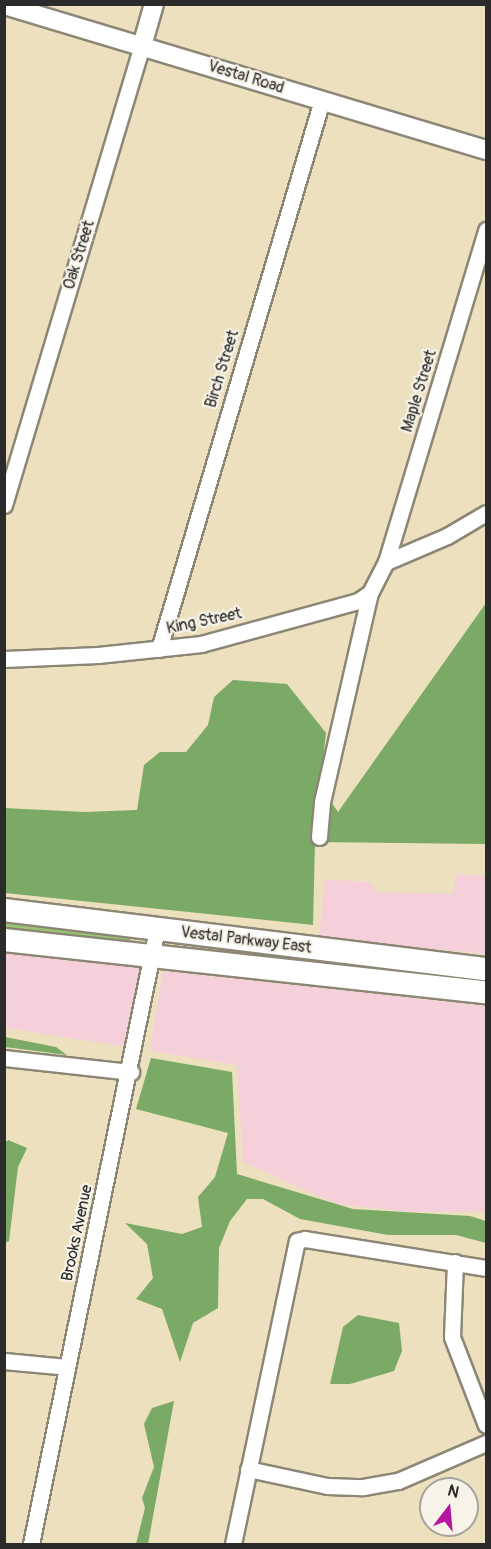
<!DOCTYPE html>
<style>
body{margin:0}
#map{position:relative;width:491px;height:1549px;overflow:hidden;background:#ece0bf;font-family:Pangolin,sans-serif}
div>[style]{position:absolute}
.built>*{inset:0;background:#f5cfd9}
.green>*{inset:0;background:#98c573}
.forest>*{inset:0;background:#7aaa65}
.roads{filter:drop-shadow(2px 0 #8c8675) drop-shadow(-2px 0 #8c8675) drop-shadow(0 2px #8c8675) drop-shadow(0 -2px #8c8675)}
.minor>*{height:15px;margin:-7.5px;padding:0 7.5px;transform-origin:7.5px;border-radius:7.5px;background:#fff}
.tertiary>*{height:18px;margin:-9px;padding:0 9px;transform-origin:9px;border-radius:9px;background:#fff}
.primary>*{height:22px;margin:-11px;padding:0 11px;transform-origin:11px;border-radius:11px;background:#fff}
span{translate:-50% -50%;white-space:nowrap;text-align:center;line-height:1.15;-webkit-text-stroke:4.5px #f7f3e8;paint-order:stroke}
.street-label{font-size:16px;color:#2b2b2b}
.frame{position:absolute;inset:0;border:6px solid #2b2b2b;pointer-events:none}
.north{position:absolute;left:419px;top:1477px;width:60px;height:60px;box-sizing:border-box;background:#f7f3e8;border:2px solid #a5a39c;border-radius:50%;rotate:16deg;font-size:16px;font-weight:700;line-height:24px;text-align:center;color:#2b2b2b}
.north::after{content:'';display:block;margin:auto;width:21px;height:27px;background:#b5179e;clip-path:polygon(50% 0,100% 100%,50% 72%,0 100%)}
</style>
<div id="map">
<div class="built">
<div style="clip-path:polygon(457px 874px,486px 876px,486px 954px,319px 937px,325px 879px,374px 883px,374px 892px,453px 894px)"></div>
<div style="clip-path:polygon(4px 949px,141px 967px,129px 1047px,5px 1028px)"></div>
<div style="clip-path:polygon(163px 971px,486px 1006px,486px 1212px,410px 1212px,337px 1204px,243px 1162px,237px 1065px,150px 1051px)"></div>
</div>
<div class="green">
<div style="clip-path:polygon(5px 918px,130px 936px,130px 942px,5px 928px)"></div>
</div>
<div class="forest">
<div style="clip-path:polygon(486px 603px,486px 844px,315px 842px,313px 925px,5px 893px,4px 808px,84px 812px,137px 810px,144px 765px,160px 752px,186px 752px,208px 725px,214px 697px,233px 680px,287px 684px,326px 733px,320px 786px,338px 812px)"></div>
<div style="clip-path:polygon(5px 1037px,56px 1047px,67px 1055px,5px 1047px)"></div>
<div style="clip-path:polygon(151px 1058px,232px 1072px,237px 1174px,353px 1209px,470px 1216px,486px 1221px,486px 1243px,456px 1235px,388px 1235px,300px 1219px,263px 1199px,247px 1199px,230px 1221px,219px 1248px,218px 1308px,193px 1323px,180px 1362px,162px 1309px,136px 1299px,153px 1278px,147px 1244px,125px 1223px,182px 1234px,202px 1227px,198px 1197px,215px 1177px,228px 1133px,136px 1109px)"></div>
<div style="clip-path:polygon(8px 1140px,27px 1148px,18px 1167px,9px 1241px,5px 1243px,4px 1144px)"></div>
<div style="clip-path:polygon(358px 1315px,399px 1323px,402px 1351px,394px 1371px,350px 1384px,330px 1384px,343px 1327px)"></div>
<div style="clip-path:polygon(174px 1401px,148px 1544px,136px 1544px,145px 1508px,142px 1498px,154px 1467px,144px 1424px,152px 1408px)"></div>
</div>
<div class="roads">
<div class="minor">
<div style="left:4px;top:505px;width:479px;rotate:-73.3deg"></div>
<div style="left:386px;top:562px;width:66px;rotate:-23.1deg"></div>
<div style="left:447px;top:536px;width:45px;rotate:-30.5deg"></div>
<div style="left:159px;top:649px;width:573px;rotate:-73.46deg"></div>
<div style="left:4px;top:659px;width:94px;rotate:-2.4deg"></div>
<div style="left:98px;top:655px;width:104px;rotate:-6.1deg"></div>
<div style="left:201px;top:644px;width:163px;rotate:-15.3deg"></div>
<div style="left:358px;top:601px;width:14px;rotate:-34deg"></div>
<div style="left:370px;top:593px;width:35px;rotate:-63deg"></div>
<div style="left:386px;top:562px;width:347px;rotate:-73.2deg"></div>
<div style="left:319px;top:837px;width:35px;rotate:-85deg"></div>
<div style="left:322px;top:802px;width:214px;rotate:-77.1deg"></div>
<div style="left:4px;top:1058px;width:128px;rotate:6.3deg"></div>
<div style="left:455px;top:1262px;width:75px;rotate:92.3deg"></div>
<div style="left:452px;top:1337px;width:94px;rotate:68.9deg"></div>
<div style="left:4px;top:1361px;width:63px;rotate:5.4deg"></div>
<div style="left:248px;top:1469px;width:81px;rotate:12.1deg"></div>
<div style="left:327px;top:1486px;width:36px;rotate:2deg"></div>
<div style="left:363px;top:1487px;width:36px;rotate:-10deg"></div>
<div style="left:398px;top:1481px;width:96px;rotate:-23.4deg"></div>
<div style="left:31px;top:1544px;width:628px;rotate:-78.42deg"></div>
<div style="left:233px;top:1544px;width:310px;rotate:-78.1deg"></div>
<div style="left:297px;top:1241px;width:8px;rotate:-14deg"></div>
<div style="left:305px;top:1239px;width:183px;rotate:9.1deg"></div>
</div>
<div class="tertiary">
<div style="left:4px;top:5px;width:503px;rotate:16.74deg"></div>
<div style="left:142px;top:46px;width:44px;rotate:-74.1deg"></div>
</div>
<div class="primary">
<div style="left:4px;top:910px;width:486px;rotate:7deg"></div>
<div style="left:4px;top:940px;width:485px;rotate:6.2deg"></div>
</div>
</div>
<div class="street-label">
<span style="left:246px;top:77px;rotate:17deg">Vestal Road</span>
<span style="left:79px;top:255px;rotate:-73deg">Oak Street</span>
<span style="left:222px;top:369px;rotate:-73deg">Birch Street</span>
<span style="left:419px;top:391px;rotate:-73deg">Maple Street</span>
<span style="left:204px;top:621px;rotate:-12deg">King Street</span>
<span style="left:246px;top:940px;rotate:7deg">Vestal Parkway East</span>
<span style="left:77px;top:1233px;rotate:-78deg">Brooks Avenue</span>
</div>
<div class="frame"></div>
<div class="north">N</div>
</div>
